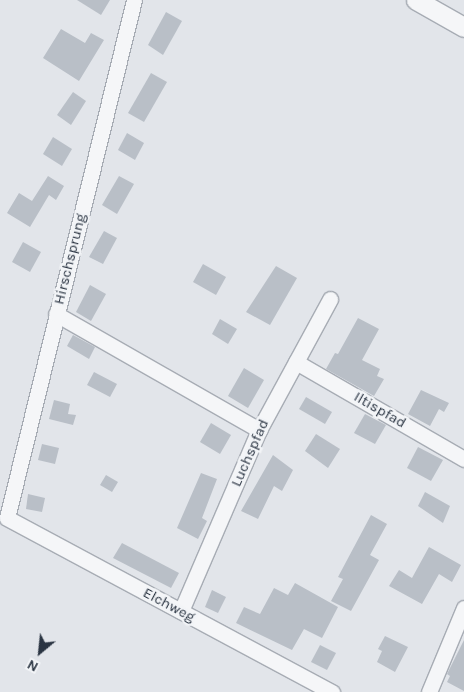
<!DOCTYPE html>
<style>
body{margin:0}
#map{position:relative;width:464px;height:692px;overflow:hidden;background:#e2e5ea;font-family:Karla,sans-serif}
div>[style]{position:absolute}
.building>*{inset:0;background:#b9bfc7}
.roads{filter:drop-shadow(1px 0 #a7acb4) drop-shadow(-1px 0 #a7acb4) drop-shadow(0 1px #a7acb4) drop-shadow(0 -1px #a7acb4)}
.minor>*{height:15px;margin:-7.5px;padding:0 7.5px;transform-origin:7.5px;border-radius:7.5px;background:#f5f6f8}
.tertiary>*{height:19px;margin:-9.5px;padding:0 9.5px;transform-origin:9.5px;border-radius:9.5px;background:#f5f6f8}
span{translate:-50% -50%;white-space:nowrap;text-align:center;line-height:1.15;-webkit-text-stroke:5px #f2f4f7;paint-order:stroke}
.street-label{font-size:15px;color:#2a3442}
.north{position:absolute;left:15px;top:627px;width:50px;height:50px;-webkit-text-stroke:4px #f2f4f7;paint-order:stroke;rotate:208deg;font-size:14px;font-weight:700;line-height:20px;text-align:center;color:#2a3442}
.north::after{content:'';display:block;margin:auto;width:18px;height:22px;background:#2a3442;clip-path:polygon(50% 0,100% 100%,50% 72%,0 100%)}
</style>
<div id="map">
<div class="building">
<div style="clip-path:polygon(77px 0,110px 0,101px 15px)"></div>
<div style="clip-path:polygon(166px 12px,182px 21px,163px 55px,148px 45px)"></div>
<div style="clip-path:polygon(61px 29px,85px 43px,91px 33px,104px 40px,79px 81px,43px 58px)"></div>
<div style="clip-path:polygon(151px 73px,167px 82px,144px 122px,128px 113px)"></div>
<div style="clip-path:polygon(73px 92px,86px 101px,71px 125px,57px 115px)"></div>
<div style="clip-path:polygon(127px 133px,144px 143px,135px 160px,118px 150px)"></div>
<div style="clip-path:polygon(53px 137px,72px 149px,62px 166px,43px 154px)"></div>
<div style="clip-path:polygon(48px 176px,64px 186px,56px 200px,49px 195px,30px 227px,7px 213px,19px 193px,32px 201px)"></div>
<div style="clip-path:polygon(119px 176px,134px 184px,117px 214px,102px 205px)"></div>
<div style="clip-path:polygon(104px 231px,117px 238px,103px 264px,89px 257px)"></div>
<div style="clip-path:polygon(23px 242px,41px 252px,30px 272px,12px 262px)"></div>
<div style="clip-path:polygon(203px 264px,226px 277px,216px 295px,193px 282px)"></div>
<div style="clip-path:polygon(276px 266px,297px 278px,270px 325px,246px 312px)"></div>
<div style="clip-path:polygon(90px 285px,106px 294px,91px 321px,76px 312px)"></div>
<div style="clip-path:polygon(358px 318px,379px 329px,362px 360px,380px 369px,377px 376px,384px 379px,374px 396px,326px 369px,335px 353px,338px 354px)"></div>
<div style="clip-path:polygon(220px 319px,237px 329px,228px 344px,212px 334px)"></div>
<div style="clip-path:polygon(73px 335px,95px 347px,89px 359px,67px 346px)"></div>
<div style="clip-path:polygon(244px 368px,264px 380px,248px 408px,228px 396px)"></div>
<div style="clip-path:polygon(94px 372px,117px 384px,110px 397px,87px 385px)"></div>
<div style="clip-path:polygon(421px 390px,449px 403px,444px 412px,439px 409px,430px 426px,408px 414px)"></div>
<div style="clip-path:polygon(306px 397px,332px 412px,325px 424px,299px 409px)"></div>
<div style="clip-path:polygon(54px 400px,70px 404px,68px 414px,76px 415px,73px 425px,49px 419px)"></div>
<div style="clip-path:polygon(365px 414px,386px 425px,375px 444px,354px 433px)"></div>
<div style="clip-path:polygon(211px 423px,231px 435px,220px 454px,200px 442px)"></div>
<div style="clip-path:polygon(316px 434px,340px 449px,328px 468px,305px 451px)"></div>
<div style="clip-path:polygon(42px 444px,59px 448px,55px 464px,38px 460px)"></div>
<div style="clip-path:polygon(418px 447px,443px 460px,431px 481px,407px 468px)"></div>
<div style="clip-path:polygon(273px 455px,293px 470px,282px 491px,274px 486px,258px 519px,241px 511px)"></div>
<div style="clip-path:polygon(201px 473px,217px 479px,202px 518px,207px 521px,198px 539px,177px 528px)"></div>
<div style="clip-path:polygon(106px 475px,118px 482px,112px 492px,100px 485px)"></div>
<div style="clip-path:polygon(425px 492px,450px 506px,443px 523px,418px 506px)"></div>
<div style="clip-path:polygon(28px 494px,45px 498px,42px 512px,26px 509px)"></div>
<div style="clip-path:polygon(371px 515px,387px 524px,370px 555px,379px 560px,351px 611px,331px 601px,343px 579px,338px 577px)"></div>
<div style="clip-path:polygon(122px 543px,179px 573px,171px 588px,113px 558px)"></div>
<div style="clip-path:polygon(429px 547px,461px 565px,452px 582px,439px 574px,422px 604px,389px 586px,399px 570px,412px 578px)"></div>
<div style="clip-path:polygon(295px 583px,338px 607px,322px 638px,304px 629px,292px 650px,236px 623px,244px 607px,260px 614px,274px 588px,288px 595px)"></div>
<div style="clip-path:polygon(212px 590px,226px 597px,218px 613px,205px 607px)"></div>
<div style="clip-path:polygon(385px 636px,408px 647px,395px 672px,377px 662px,382px 651px,378px 649px)"></div>
<div style="clip-path:polygon(464px 640px,464px 691px,447px 682px,450px 676px,447px 674px)"></div>
<div style="clip-path:polygon(320px 645px,336px 653px,327px 670px,311px 662px)"></div>
</div>
<div class="roads">
<div class="minor">
<div style="left:134px;top:0;width:533px;rotate:103.78deg"></div>
<div style="left:7px;top:518px;width:369px;rotate:28.2deg"></div>
<div style="left:56px;top:314px;width:234px;rotate:29.7deg"></div>
<div style="left:296px;top:362px;width:194px;rotate:30deg"></div>
<div style="left:181px;top:611px;width:197px;rotate:-66.7deg"></div>
<div style="left:259px;top:430px;width:149px;rotate:-61.5deg"></div>
<div style="left:429px;top:692px;width:91px;rotate:-67.4deg"></div>
</div>
<div class="tertiary">
<div style="left:416px;top:0;width:55px;rotate:29.4deg"></div>
</div>
</div>
<div class="street-label">
<span style="left:70px;top:259px;rotate:-76deg">Hirschsprung</span>
<span style="left:380px;top:410px;rotate:30deg">Iltispfad</span>
<span style="left:250px;top:453px;rotate:-66deg">Luchspfad</span>
<span style="left:169px;top:605px;rotate:28deg">Elchweg</span>
</div>
<div class="north">N</div>
</div>
